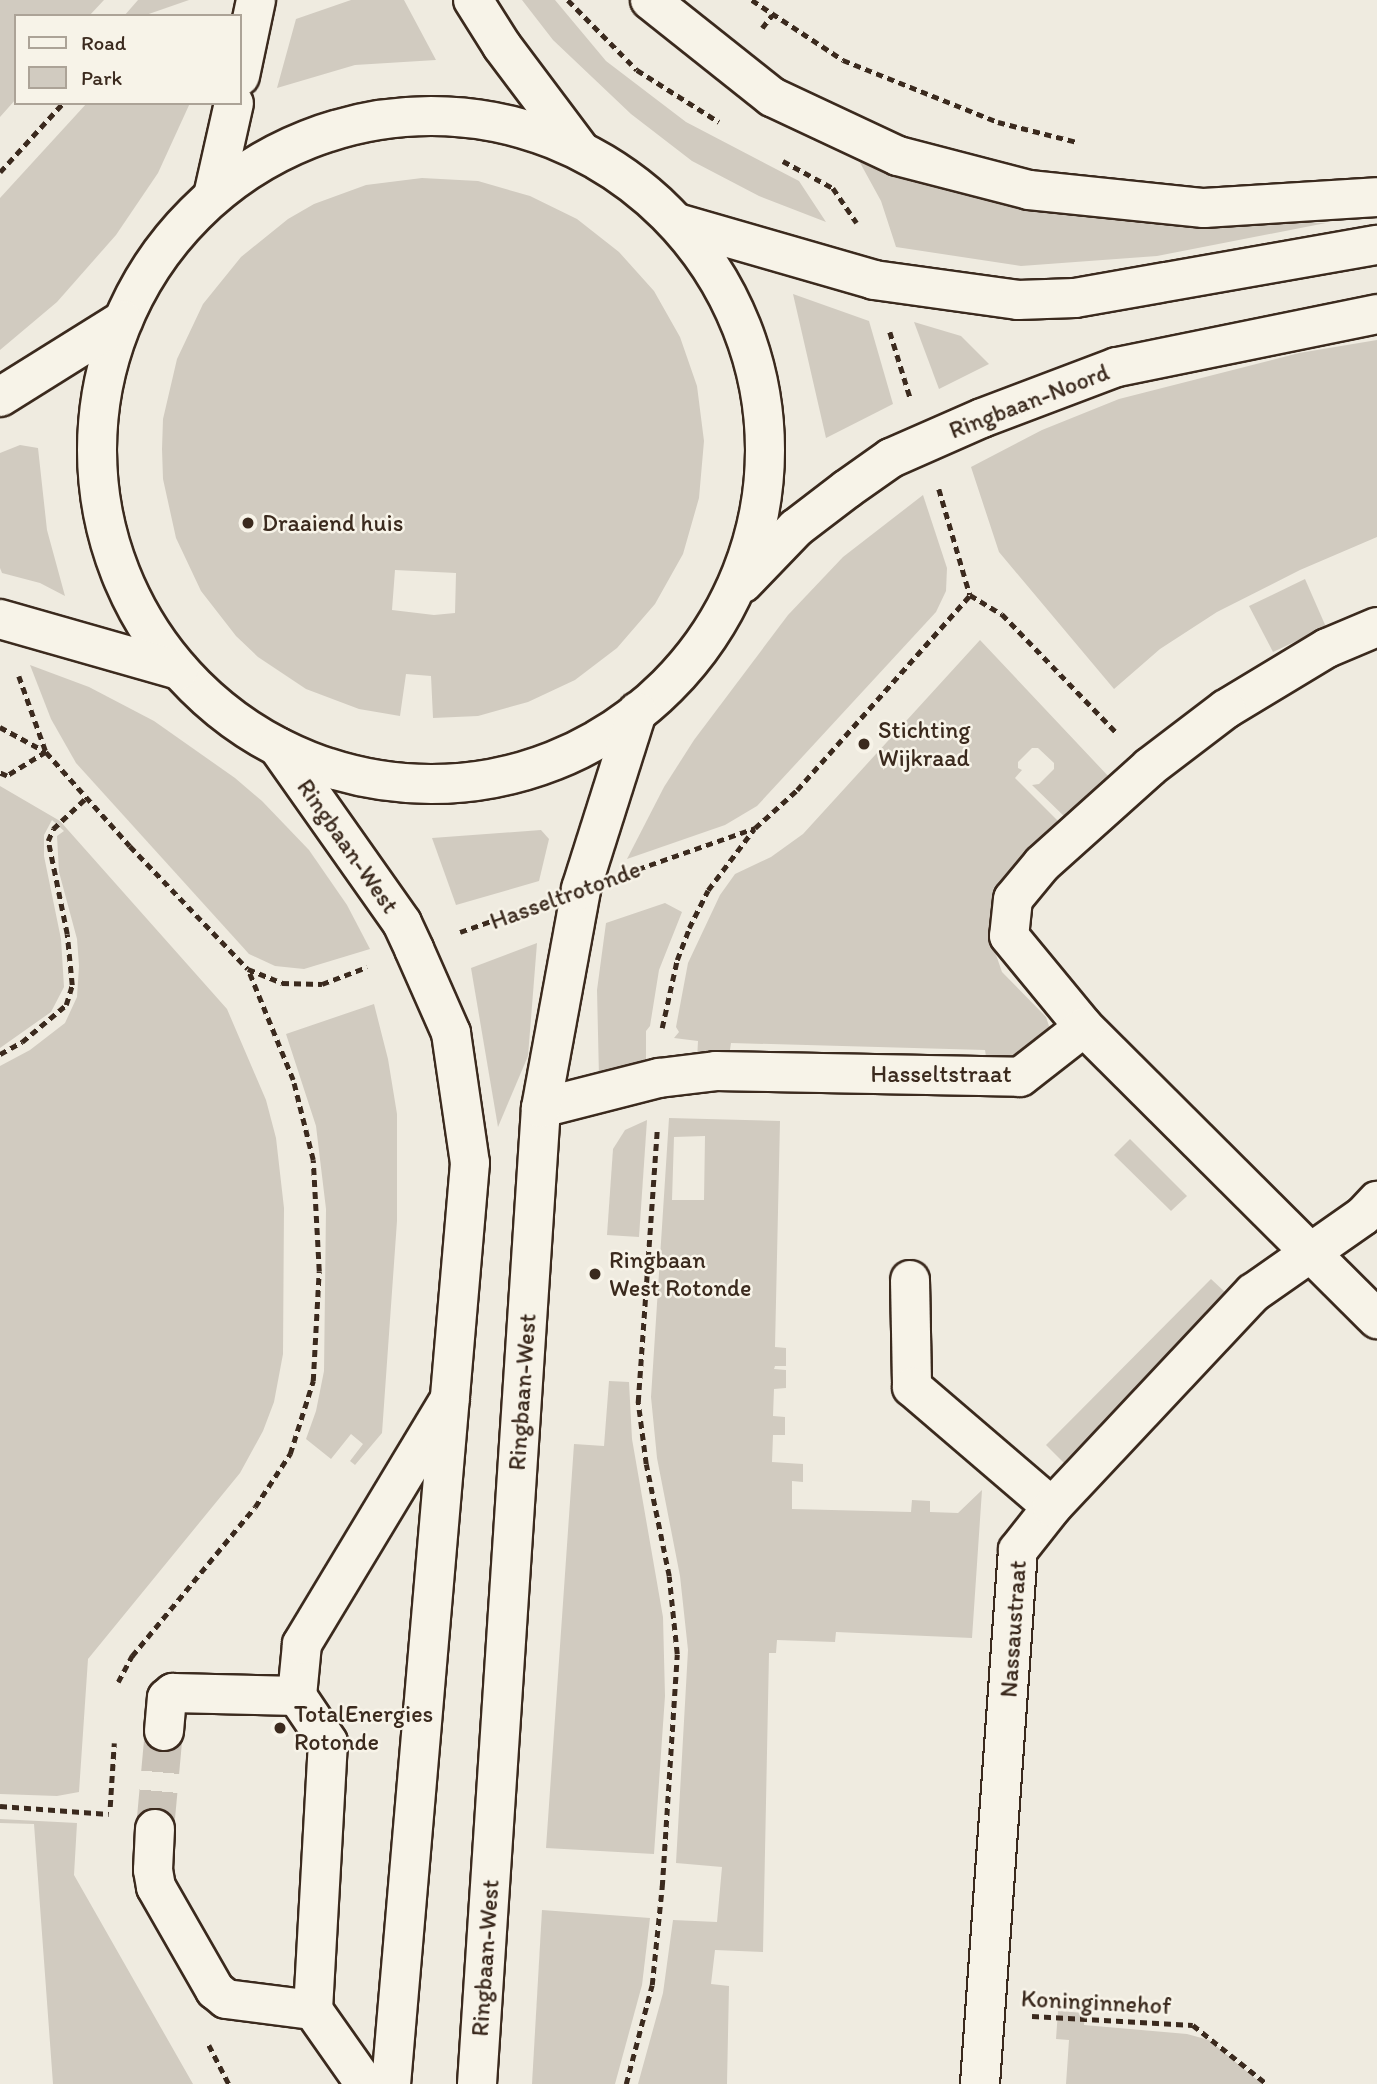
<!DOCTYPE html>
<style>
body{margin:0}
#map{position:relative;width:1377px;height:2084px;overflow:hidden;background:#efebe0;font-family:Itim,sans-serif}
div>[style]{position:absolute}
.green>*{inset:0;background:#d1cbc0}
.minor-tunnel>*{height:38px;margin-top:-19px;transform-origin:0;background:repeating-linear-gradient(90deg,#cbc4b9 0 38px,transparent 0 57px)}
.path>*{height:4.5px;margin-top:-2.25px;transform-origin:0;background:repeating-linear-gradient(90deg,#3b2a1e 0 7px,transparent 0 12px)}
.roads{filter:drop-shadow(2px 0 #3b2a1e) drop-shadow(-2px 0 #3b2a1e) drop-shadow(0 2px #3b2a1e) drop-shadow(0 -2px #3b2a1e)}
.minor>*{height:38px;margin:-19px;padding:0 19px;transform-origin:19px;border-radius:19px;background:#f7f3e8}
.major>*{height:38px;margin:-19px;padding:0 19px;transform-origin:19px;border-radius:19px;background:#f7f3e8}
.major>.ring{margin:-19px;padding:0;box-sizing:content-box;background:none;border:38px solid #f7f3e8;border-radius:50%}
.dots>*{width:19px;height:19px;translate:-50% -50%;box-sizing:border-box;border:4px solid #f7f3e8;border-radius:50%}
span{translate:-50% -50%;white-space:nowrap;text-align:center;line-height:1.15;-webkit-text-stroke:5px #f7f3e8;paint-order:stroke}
.street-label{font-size:24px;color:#3b2a1e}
.poi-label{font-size:24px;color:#3b2a1e}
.left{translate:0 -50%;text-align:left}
.legend{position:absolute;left:14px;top:14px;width:228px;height:91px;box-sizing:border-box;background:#f7f3e8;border:2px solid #aca397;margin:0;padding:9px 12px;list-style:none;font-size:21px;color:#3b2a1e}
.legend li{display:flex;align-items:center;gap:14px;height:35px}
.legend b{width:35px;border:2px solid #aca397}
</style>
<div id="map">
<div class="green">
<div style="clip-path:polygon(0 0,104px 0,89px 16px,16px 16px,16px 99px,0 117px)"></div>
<div style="clip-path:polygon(138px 0,189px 0,143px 16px,124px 16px)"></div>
<div style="clip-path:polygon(351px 0,404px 0,436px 60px,355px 65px,277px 88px,296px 19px)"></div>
<div style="clip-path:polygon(522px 0,555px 0,606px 61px,686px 122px,799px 181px,826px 222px,759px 196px,692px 161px,631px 114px,553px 40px)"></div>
<div style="clip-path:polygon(87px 103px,190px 103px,158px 173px,116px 235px,57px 302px,0 350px,0 198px)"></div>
<div style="clip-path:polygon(858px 159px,899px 177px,1020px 208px,1194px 220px,1326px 223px,1157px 256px,1021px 266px,896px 247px,881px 201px)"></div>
<div style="clip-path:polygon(evenodd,422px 178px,478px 181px,530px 196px,577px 219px,619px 252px,654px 291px,680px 337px,697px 386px,704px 441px,699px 498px,683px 554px,655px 604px,617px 648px,575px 680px,528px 702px,478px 716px,433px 718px,431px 676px,406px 674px,400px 716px,359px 709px,306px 689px,258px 657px,236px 636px,201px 591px,176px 538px,163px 479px,162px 449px,163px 419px,177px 359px,203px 304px,241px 257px,288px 219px,314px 204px,366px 185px,422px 178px,395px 570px,456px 573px,455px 613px,434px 615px,392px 610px,395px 570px)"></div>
<div style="clip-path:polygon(793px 294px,869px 321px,893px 404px,826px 438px)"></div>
<div style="clip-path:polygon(914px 322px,961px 336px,989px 364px,939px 389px)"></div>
<div style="clip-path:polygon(1377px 340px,1377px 537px,1300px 570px,1217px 612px,1160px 649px,1114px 689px,999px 552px,971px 467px,1042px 430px,1119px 399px,1299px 353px)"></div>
<div style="clip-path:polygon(20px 445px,38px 448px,47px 530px,65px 596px,40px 583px,2px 573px,0 568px,0 453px)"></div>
<div style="clip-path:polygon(923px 495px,947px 568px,946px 591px,936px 612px,757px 806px,725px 825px,627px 859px,664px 787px,694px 740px,788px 615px,843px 557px)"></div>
<div style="clip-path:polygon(1305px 579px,1326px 627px,1273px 652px,1249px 606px)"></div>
<div style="clip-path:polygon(980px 640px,1110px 778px,1068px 820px,1032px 785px,1039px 784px,1054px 769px,1054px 763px,1038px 748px,1032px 748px,1018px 762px,1018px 768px,1022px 770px,1015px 778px,1062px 825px,996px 900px,992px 914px,992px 943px,1002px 972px,1046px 1017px,1050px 1029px,1047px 1036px,1010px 1061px,987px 1063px,985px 1050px,731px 1043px,729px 1057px,697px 1060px,698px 1041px,674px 1038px,679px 1032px,676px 1027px,688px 963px,720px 895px,735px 874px,771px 857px,803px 834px)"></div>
<div style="clip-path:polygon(30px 665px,89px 687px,154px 721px,235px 778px,262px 801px,309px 850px,347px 905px,370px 949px,304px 969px,275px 966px,249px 954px,76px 763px,51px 719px)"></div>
<div style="clip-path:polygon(0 786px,60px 821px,227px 1009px,266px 1100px,276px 1138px,284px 1208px,283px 1354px,274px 1402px,263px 1431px,240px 1473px,88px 1659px,79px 1792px,57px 1796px,0 1794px,0 1066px,30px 1050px,65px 1023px,77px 997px,79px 966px,77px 939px,59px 872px,57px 836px,64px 831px,52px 820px,44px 835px,44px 856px,61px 939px,64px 987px,51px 1012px,0 1048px)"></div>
<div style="clip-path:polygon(541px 830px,549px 839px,539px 881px,456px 905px,432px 838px)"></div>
<div style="clip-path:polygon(665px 903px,682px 912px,659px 970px,650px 1026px,646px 1031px,646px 1059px,599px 1077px,597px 990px,606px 923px)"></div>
<div style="clip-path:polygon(537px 943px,528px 1056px,498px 1127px,471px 968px)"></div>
<div style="clip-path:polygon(374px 1004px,388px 1059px,397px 1114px,397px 1221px,382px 1433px,355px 1465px,350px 1461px,363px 1444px,351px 1434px,331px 1459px,306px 1439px,316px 1411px,324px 1371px,326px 1209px,316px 1126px,286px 1034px)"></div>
<div style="clip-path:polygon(evenodd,669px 1118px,780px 1121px,775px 1347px,786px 1348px,786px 1366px,775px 1366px,774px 1369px,786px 1370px,786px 1388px,774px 1389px,773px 1416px,785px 1417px,785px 1435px,773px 1435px,772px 1462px,803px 1464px,803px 1482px,792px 1481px,792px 1509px,911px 1512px,912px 1500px,930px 1501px,930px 1512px,958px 1513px,982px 1490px,972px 1638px,836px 1632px,835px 1642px,777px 1640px,776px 1653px,769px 1653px,763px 1952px,715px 1950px,711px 1984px,729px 1986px,727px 2084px,638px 2084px,663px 1993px,673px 1920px,717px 1922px,722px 1867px,676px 1863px,688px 1650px,680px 1576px,657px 1458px,651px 1397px,669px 1118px,705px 1136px,704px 1200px,672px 1200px,674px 1137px,705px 1136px)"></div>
<div style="clip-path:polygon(647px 1120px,639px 1237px,607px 1235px,613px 1149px,625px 1130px)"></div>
<div style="clip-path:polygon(1130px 1139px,1187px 1196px,1171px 1211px,1114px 1155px)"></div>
<div style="clip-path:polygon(1211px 1279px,1226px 1293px,1064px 1463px,1046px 1445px)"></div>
<div style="clip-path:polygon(609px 1381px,629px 1382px,632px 1439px,663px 1617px,665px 1696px,654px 1854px,546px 1848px,574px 1444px,604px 1446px)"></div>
<div style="clip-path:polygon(0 1819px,77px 1823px,74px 1875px,193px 2084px,53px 2084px,34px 1824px,0 1823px)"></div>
<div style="clip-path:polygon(542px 1910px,650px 1918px,642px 1985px,615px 2084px,532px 2084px)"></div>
<div style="clip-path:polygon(1058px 2011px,1085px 2013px,1084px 2025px,1187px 2034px,1209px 2040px,1262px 2084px,1066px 2084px,1069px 2040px,1056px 2039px)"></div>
</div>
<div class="minor-tunnel">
<div style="left:155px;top:1829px;width:98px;rotate:-84.8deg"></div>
</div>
<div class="path">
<div style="left:568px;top:0;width:98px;rotate:45.4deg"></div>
<div style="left:637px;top:70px;width:97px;rotate:32.4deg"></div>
<div style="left:752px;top:0;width:109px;rotate:33.4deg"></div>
<div style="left:843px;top:60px;width:167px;rotate:21.8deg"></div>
<div style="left:998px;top:122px;width:81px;rotate:14.2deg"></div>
<div style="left:762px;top:28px;width:16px;rotate:-52deg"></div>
<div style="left:783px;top:161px;width:57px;rotate:28.4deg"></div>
<div style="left:833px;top:188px;width:42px;rotate:55.6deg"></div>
<div style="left:0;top:172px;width:93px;rotate:-47.6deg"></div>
<div style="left:890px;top:332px;width:68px;rotate:72.9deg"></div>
<div style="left:939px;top:489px;width:110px;rotate:73.7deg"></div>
<div style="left:970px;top:595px;width:37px;rotate:31deg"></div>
<div style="left:1002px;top:614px;width:163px;rotate:46deg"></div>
<div style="left:19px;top:676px;width:81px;rotate:70.4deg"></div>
<div style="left:46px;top:752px;width:126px;rotate:48.2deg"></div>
<div style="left:130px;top:846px;width:170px;rotate:46.2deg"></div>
<div style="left:248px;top:969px;width:37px;rotate:22deg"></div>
<div style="left:282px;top:983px;width:40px;rotate:1.4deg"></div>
<div style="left:322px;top:984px;width:48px;rotate:-20.7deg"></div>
<div style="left:0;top:727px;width:52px;rotate:28.5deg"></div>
<div style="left:46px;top:752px;width:46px;rotate:148.4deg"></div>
<div style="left:7px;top:776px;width:8px;rotate:-157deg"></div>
<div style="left:638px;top:869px;width:124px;rotate:-19.3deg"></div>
<div style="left:755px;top:828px;width:57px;rotate:-42.1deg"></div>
<div style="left:797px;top:790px;width:261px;rotate:-48.4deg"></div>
<div style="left:460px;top:932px;width:72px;rotate:-19.4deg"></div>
<div style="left:662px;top:1028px;width:70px;rotate:-77.6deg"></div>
<div style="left:677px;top:960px;width:34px;rotate:-69deg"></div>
<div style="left:689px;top:928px;width:42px;rotate:-63.4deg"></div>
<div style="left:708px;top:890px;width:76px;rotate:-53deg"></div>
<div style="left:0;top:1054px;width:25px;rotate:-29deg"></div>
<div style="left:22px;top:1042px;width:57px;rotate:-40.1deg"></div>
<div style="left:66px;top:1005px;width:21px;rotate:-73deg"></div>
<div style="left:72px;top:985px;width:51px;rotate:-95.6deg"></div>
<div style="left:67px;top:934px;width:95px;rotate:-101.5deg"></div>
<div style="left:48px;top:841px;width:13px;rotate:-67deg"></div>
<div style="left:53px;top:829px;width:45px;rotate:-43.2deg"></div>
<div style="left:118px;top:1682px;width:30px;rotate:-62deg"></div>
<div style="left:132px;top:1656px;width:193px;rotate:-50.5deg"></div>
<div style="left:255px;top:1507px;width:64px;rotate:-56.6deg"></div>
<div style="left:290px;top:1454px;width:77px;rotate:-72.5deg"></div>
<div style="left:313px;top:1381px;width:110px;rotate:-86.9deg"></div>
<div style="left:319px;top:1271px;width:111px;rotate:-93.1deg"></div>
<div style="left:313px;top:1160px;width:82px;rotate:-104deg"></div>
<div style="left:293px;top:1080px;width:119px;rotate:-112.2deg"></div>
<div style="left:0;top:1806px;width:109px;rotate:4.2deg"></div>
<div style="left:110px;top:1807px;width:64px;rotate:-86.4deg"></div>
<div style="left:1032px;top:2016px;width:161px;rotate:3.2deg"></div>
<div style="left:1193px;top:2025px;width:95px;rotate:38.6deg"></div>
<div style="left:209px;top:2045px;width:44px;rotate:62.9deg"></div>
<div style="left:626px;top:2084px;width:102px;rotate:-75.3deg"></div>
<div style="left:652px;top:1985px;width:99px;rotate:-84.2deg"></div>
<div style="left:662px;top:1887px;width:233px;rotate:-86.3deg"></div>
<div style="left:677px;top:1654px;width:78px;rotate:-95.9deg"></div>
<div style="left:669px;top:1576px;width:114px;rotate:-101.6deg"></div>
<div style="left:646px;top:1464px;width:63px;rotate:-97.4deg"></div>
<div style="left:638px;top:1402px;width:272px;rotate:-86deg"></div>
</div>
<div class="roads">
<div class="minor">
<div style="left:1377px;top:627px;width:54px;rotate:157.2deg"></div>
<div style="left:1327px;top:648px;width:118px;rotate:148.9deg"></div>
<div style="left:1226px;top:709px;width:96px;rotate:142.7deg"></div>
<div style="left:1150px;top:767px;width:145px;rotate:138.1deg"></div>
<div style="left:1042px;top:864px;width:45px;rotate:129.6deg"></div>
<div style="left:1013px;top:899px;width:37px;rotate:96deg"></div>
<div style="left:1009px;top:936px;width:118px;rotate:50.5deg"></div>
<div style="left:1084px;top:1027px;width:414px;rotate:44.9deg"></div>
<div style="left:541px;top:1108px;width:122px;rotate:-14.3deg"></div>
<div style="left:659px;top:1078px;width:57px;rotate:-7deg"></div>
<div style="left:716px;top:1071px;width:304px;rotate:1.1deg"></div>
<div style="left:1020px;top:1077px;width:81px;rotate:-38deg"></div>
<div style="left:910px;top:1280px;width:107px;rotate:88.9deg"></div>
<div style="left:912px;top:1387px;width:184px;rotate:40.6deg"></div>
<div style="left:164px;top:1731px;width:33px;rotate:-85deg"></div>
<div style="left:167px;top:1698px;width:8px;rotate:-40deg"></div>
<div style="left:173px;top:1693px;width:124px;rotate:1.4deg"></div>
<div style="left:155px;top:1829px;width:41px;rotate:92.8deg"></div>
<div style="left:153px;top:1870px;width:17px;rotate:80deg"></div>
<div style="left:156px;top:1887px;width:119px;rotate:60.2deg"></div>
<div style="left:215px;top:1990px;width:14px;rotate:39deg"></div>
<div style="left:226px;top:1999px;width:88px;rotate:7.2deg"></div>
<div style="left:365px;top:2084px;width:90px;rotate:-125.1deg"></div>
<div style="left:313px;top:2010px;width:268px;rotate:-86.8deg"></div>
<div style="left:328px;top:1742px;width:55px;rotate:-124deg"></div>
<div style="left:297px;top:1696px;width:52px;rotate:-84.5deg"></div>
<div style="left:302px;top:1644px;width:286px;rotate:-58.9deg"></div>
<div style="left:980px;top:2084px;width:535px;rotate:-85.93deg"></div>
<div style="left:1018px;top:1550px;width:55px;rotate:-51.7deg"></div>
<div style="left:1052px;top:1507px;width:294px;rotate:-46.8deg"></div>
<div style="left:1253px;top:1293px;width:134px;rotate:-35deg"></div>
<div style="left:1363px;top:1216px;width:21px;rotate:-47deg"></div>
</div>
<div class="major">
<div style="left:473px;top:0;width:54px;rotate:57.8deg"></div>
<div style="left:502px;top:46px;width:130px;rotate:53.1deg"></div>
<div style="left:650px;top:0;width:156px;rotate:38.5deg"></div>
<div style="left:772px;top:97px;width:139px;rotate:25.1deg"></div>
<div style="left:898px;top:156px;width:135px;rotate:14.5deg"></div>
<div style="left:1029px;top:190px;width:176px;rotate:5.9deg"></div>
<div style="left:1204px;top:208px;width:173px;rotate:-3.6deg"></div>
<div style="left:240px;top:76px;width:78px;rotate:-78.1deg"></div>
<div class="ring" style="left:97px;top:116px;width:630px;height:630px"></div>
<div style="left:213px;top:196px;width:95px;rotate:-77.3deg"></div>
<div style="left:677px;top:223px;width:205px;rotate:16.1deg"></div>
<div style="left:874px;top:280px;width:145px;rotate:7.9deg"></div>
<div style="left:1018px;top:300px;width:57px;rotate:-2deg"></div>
<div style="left:1075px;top:298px;width:307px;rotate:-10deg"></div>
<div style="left:0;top:397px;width:145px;rotate:-32deg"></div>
<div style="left:743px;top:583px;width:76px;rotate:-46.1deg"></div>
<div style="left:796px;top:528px;width:64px;rotate:-37.4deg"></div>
<div style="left:847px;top:489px;width:54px;rotate:-35.2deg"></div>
<div style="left:891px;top:458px;width:99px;rotate:-23.7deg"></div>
<div style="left:982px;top:418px;width:144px;rotate:-20.7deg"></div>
<div style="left:1117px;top:367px;width:265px;rotate:-11.5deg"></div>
<div style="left:0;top:619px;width:186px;rotate:15.9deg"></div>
<div style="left:278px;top:747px;width:215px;rotate:54.8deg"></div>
<div style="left:402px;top:923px;width:29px;rotate:65deg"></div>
<div style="left:414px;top:949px;width:92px;rotate:66.2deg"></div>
<div style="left:451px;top:1033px;width:131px;rotate:81.7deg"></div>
<div style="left:470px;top:1163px;width:924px;rotate:94.9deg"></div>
<div style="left:477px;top:2084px;width:978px;rotate:-86.25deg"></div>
<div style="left:541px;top:1108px;width:223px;rotate:-79.6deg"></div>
<div style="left:581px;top:889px;width:186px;rotate:-72.4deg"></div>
</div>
</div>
<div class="dots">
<div style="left:248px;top:523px;background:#3b2a1e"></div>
<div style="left:864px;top:744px;background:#3b2a1e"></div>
<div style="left:595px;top:1274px;background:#3b2a1e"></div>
<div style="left:280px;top:1728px;background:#3b2a1e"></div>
</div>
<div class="street-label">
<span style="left:1029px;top:401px;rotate:-21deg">Ringbaan-Noord</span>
<span style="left:348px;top:846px;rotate:55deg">Ringbaan-West</span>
<span style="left:565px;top:895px;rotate:-20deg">Hasseltrotonde</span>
<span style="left:941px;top:1074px">Hasseltstraat</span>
<span style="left:522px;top:1392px;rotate:-86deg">Ringbaan-West</span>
<span style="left:1013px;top:1629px;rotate:-86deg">Nassaustraat</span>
<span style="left:485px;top:1958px;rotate:-86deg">Ringbaan-West</span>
<span style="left:1096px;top:2002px;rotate:3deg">Koninginnehof</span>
</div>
<div class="poi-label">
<span class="left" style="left:262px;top:523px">Draaiend huis</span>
<span class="left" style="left:878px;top:744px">Stichting<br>Wijkraad</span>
<span class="left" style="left:609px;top:1274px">Ringbaan<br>West Rotonde</span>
<span class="left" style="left:294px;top:1728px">TotalEnergies<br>Rotonde</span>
</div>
<ul class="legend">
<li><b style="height:9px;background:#f7f3e8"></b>Road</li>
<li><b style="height:19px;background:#d1cbc0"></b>Park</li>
</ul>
</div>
